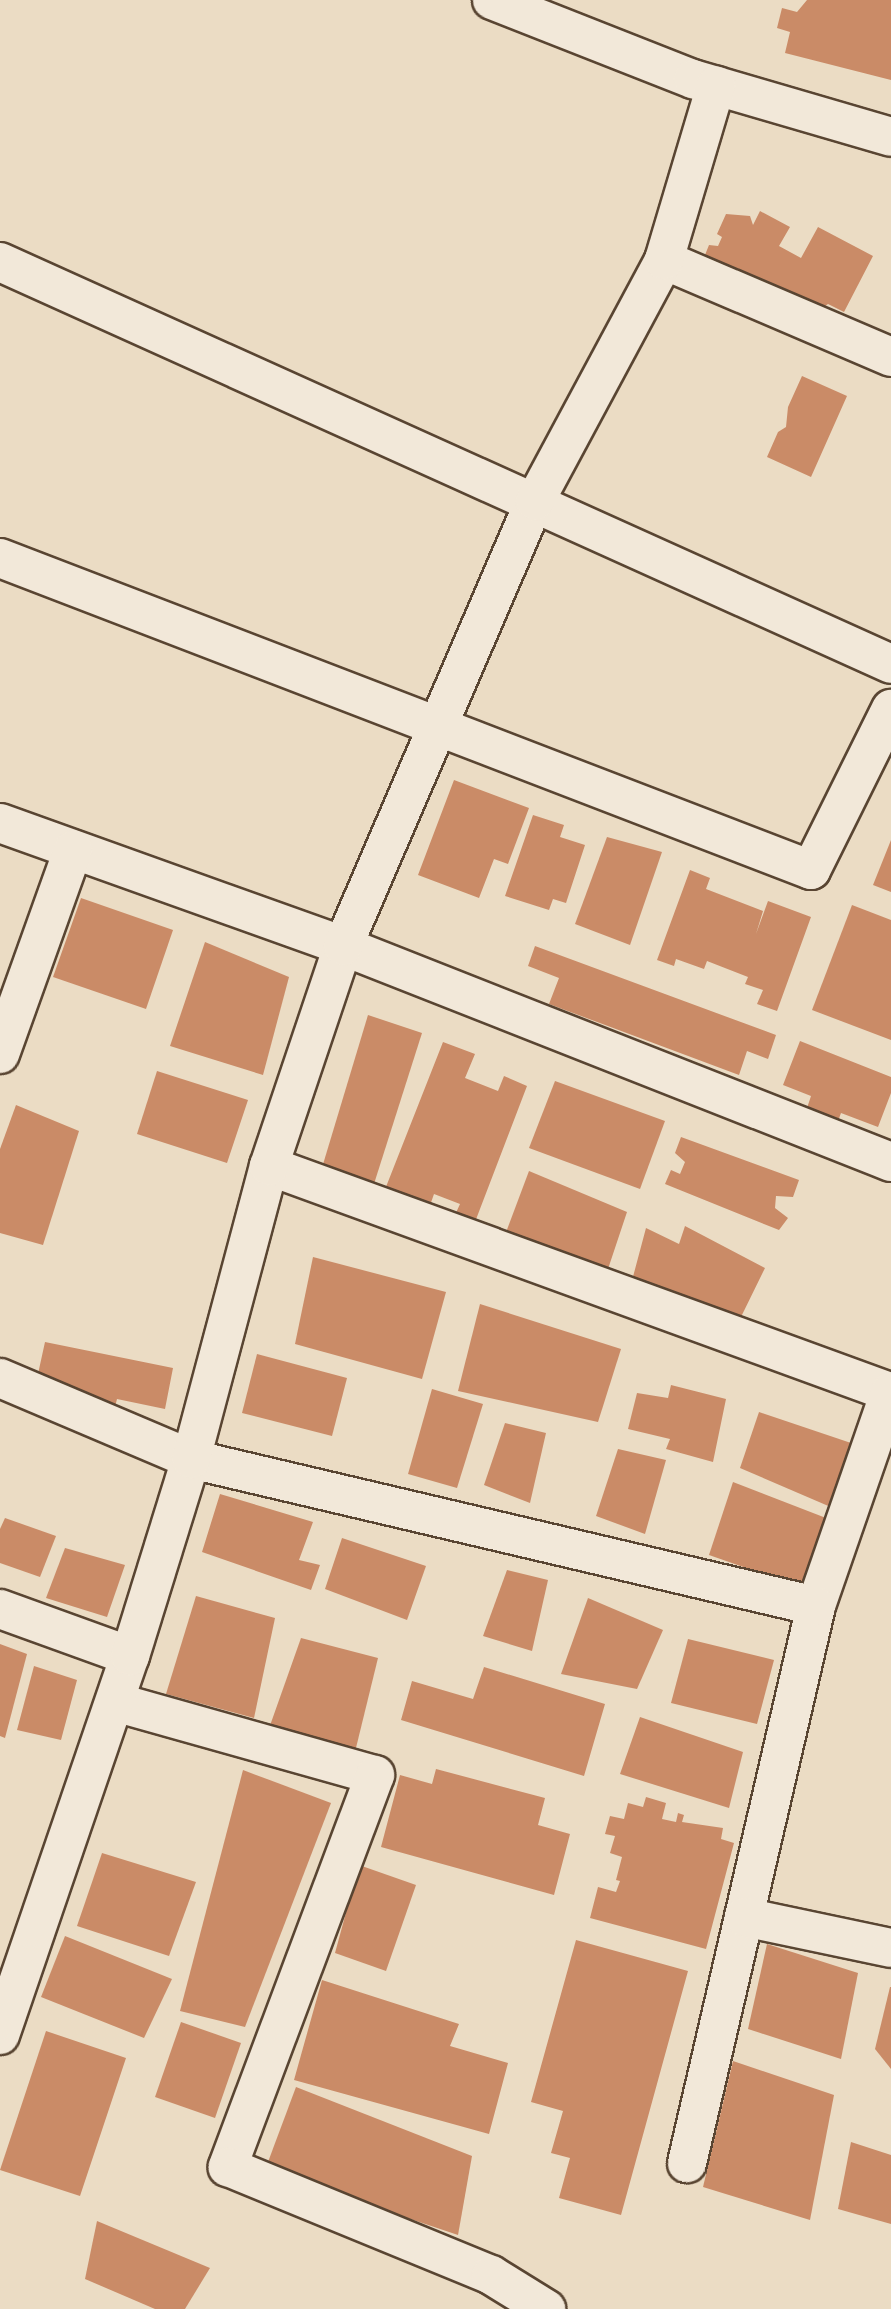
<!DOCTYPE html>
<style>
body{margin:0}
#map{position:relative;width:891px;height:2309px;overflow:hidden;background:#ebdcc4;font-family:"IM FELL English",serif}
div>[style]{position:absolute}
.building>*{inset:0;background:#ca8b67}
.roads{filter:drop-shadow(2px 0 #594532) drop-shadow(-2px 0 #594532) drop-shadow(0 2px #594532) drop-shadow(0 -2px #594532)}
.minor>*{height:38px;margin:-19px;padding:0 19px;transform-origin:19px;border-radius:19px;background:#f2e8d9}
span{translate:-50% -50%;white-space:nowrap;text-align:center;line-height:1.15;-webkit-text-stroke:5px #f2e8d9;paint-order:stroke}
</style>
<div id="map">
<div class="building">
<div style="clip-path:polygon(807px 0,891px 0,891px 80px,785px 53px,790px 32px,777px 28px,782px 8px,797px 12px)"></div>
<div style="clip-path:polygon(760px 211px,790px 227px,779px 246px,801px 258px,818px 227px,873px 256px,844px 312px,828px 304px,814px 314px,701px 265px,709px 245px,718px 246px,722px 237px,717px 234px,726px 214px,750px 216px,753px 225px)"></div>
<div style="clip-path:polygon(802px 376px,847px 396px,811px 477px,767px 457px,778px 432px,786px 427px,788px 407px)"></div>
<div style="clip-path:polygon(454px 780px,529px 808px,508px 864px,494px 859px,479px 898px,418px 875px)"></div>
<div style="clip-path:polygon(533px 815px,564px 825px,560px 837px,585px 845px,566px 903px,553px 899px,549px 910px,505px 896px)"></div>
<div style="clip-path:polygon(607px 837px,662px 852px,630px 945px,575px 924px)"></div>
<div style="clip-path:polygon(891px 840px,891px 892px,873px 885px)"></div>
<div style="clip-path:polygon(690px 870px,710px 878px,706px 889px,763px 911px,756px 934px,768px 901px,811px 917px,777px 1011px,757px 1004px,763px 990px,745px 984px,748px 977px,707px 961px,704px 969px,676px 959px,674px 966px,657px 960px)"></div>
<div style="clip-path:polygon(81px 898px,173px 930px,146px 1009px,53px 977px)"></div>
<div style="clip-path:polygon(852px 905px,891px 920px,891px 1040px,812px 1010px)"></div>
<div style="clip-path:polygon(205px 942px,289px 977px,263px 1075px,170px 1046px)"></div>
<div style="clip-path:polygon(535px 946px,776px 1035px,768px 1059px,747px 1051px,739px 1075px,549px 1004px,559px 978px,528px 966px)"></div>
<div style="clip-path:polygon(368px 1015px,422px 1033px,373px 1187px,321px 1171px)"></div>
<div style="clip-path:polygon(800px 1041px,891px 1077px,891px 1093px,878px 1127px,841px 1113px,837px 1124px,806px 1111px,811px 1096px,783px 1085px)"></div>
<div style="clip-path:polygon(443px 1042px,475px 1054px,465px 1078px,498px 1091px,504px 1076px,527px 1086px,475px 1222px,455px 1215px,460px 1204px,434px 1194px,427px 1214px,382px 1197px)"></div>
<div style="clip-path:polygon(157px 1071px,248px 1100px,227px 1163px,137px 1134px)"></div>
<div style="clip-path:polygon(555px 1081px,665px 1121px,640px 1189px,529px 1148px)"></div>
<div style="clip-path:polygon(16px 1105px,79px 1131px,43px 1245px,0 1233px,0 1149px)"></div>
<div style="clip-path:polygon(681px 1137px,799px 1180px,793px 1197px,776px 1196px,775px 1208px,788px 1218px,779px 1230px,665px 1184px,671px 1170px,680px 1174px,685px 1162px,675px 1153px)"></div>
<div style="clip-path:polygon(529px 1171px,627px 1212px,606px 1275px,502px 1243px)"></div>
<div style="clip-path:polygon(685px 1226px,765px 1268px,740px 1319px,630px 1288px,646px 1228px,679px 1244px)"></div>
<div style="clip-path:polygon(313px 1257px,446px 1292px,422px 1379px,295px 1344px)"></div>
<div style="clip-path:polygon(480px 1304px,621px 1349px,598px 1422px,458px 1391px)"></div>
<div style="clip-path:polygon(45px 1342px,173px 1368px,165px 1409px,117px 1399px,115px 1407px,36px 1383px)"></div>
<div style="clip-path:polygon(257px 1354px,347px 1378px,332px 1436px,242px 1413px)"></div>
<div style="clip-path:polygon(671px 1385px,726px 1399px,713px 1462px,666px 1449px,670px 1439px,628px 1429px,637px 1393px,668px 1398px)"></div>
<div style="clip-path:polygon(432px 1389px,483px 1404px,457px 1488px,408px 1474px)"></div>
<div style="clip-path:polygon(759px 1412px,851px 1443px,833px 1508px,740px 1468px)"></div>
<div style="clip-path:polygon(505px 1423px,546px 1433px,530px 1503px,484px 1485px)"></div>
<div style="clip-path:polygon(618px 1449px,666px 1460px,645px 1534px,596px 1516px)"></div>
<div style="clip-path:polygon(733px 1482px,826px 1518px,803px 1588px,709px 1555px)"></div>
<div style="clip-path:polygon(220px 1494px,313px 1522px,299px 1560px,320px 1565px,311px 1590px,202px 1552px)"></div>
<div style="clip-path:polygon(5px 1518px,56px 1536px,40px 1577px,0 1563px,0 1529px)"></div>
<div style="clip-path:polygon(342px 1538px,426px 1566px,407px 1620px,325px 1589px)"></div>
<div style="clip-path:polygon(65px 1548px,125px 1565px,107px 1617px,46px 1598px)"></div>
<div style="clip-path:polygon(507px 1570px,548px 1580px,532px 1651px,483px 1636px)"></div>
<div style="clip-path:polygon(196px 1596px,275px 1618px,254px 1718px,166px 1694px)"></div>
<div style="clip-path:polygon(588px 1598px,663px 1630px,637px 1689px,561px 1674px)"></div>
<div style="clip-path:polygon(301px 1638px,378px 1658px,354px 1756px,267px 1734px)"></div>
<div style="clip-path:polygon(688px 1639px,774px 1660px,757px 1724px,671px 1703px)"></div>
<div style="clip-path:polygon(0 1644px,27px 1654px,5px 1738px,0 1736px)"></div>
<div style="clip-path:polygon(34px 1666px,77px 1680px,61px 1740px,17px 1730px)"></div>
<div style="clip-path:polygon(484px 1667px,605px 1704px,584px 1776px,401px 1720px,412px 1681px,473px 1699px)"></div>
<div style="clip-path:polygon(640px 1717px,743px 1752px,729px 1808px,620px 1774px)"></div>
<div style="clip-path:polygon(436px 1769px,545px 1798px,538px 1825px,570px 1834px,554px 1895px,381px 1847px,400px 1775px,432px 1784px)"></div>
<div style="clip-path:polygon(243px 1770px,331px 1803px,245px 2027px,180px 2011px)"></div>
<div style="clip-path:polygon(646px 1797px,666px 1803px,662px 1819px,676px 1822px,678px 1813px,684px 1815px,682px 1822px,723px 1828px,721px 1839px,734px 1843px,706px 1949px,590px 1918px,598px 1887px,616px 1892px,620px 1881px,616px 1880px,622px 1857px,610px 1853px,615px 1836px,605px 1834px,610px 1816px,624px 1819px,628px 1803px,643px 1807px)"></div>
<div style="clip-path:polygon(102px 1853px,196px 1882px,169px 1956px,77px 1926px)"></div>
<div style="clip-path:polygon(359px 1865px,416px 1885px,386px 1971px,335px 1953px)"></div>
<div style="clip-path:polygon(65px 1936px,172px 1979px,144px 2038px,41px 1997px)"></div>
<div style="clip-path:polygon(576px 1940px,688px 1971px,621px 2215px,559px 2198px,570px 2158px,551px 2153px,563px 2111px,531px 2102px)"></div>
<div style="clip-path:polygon(767px 1944px,858px 1973px,841px 2059px,748px 2029px)"></div>
<div style="clip-path:polygon(322px 1980px,459px 2024px,450px 2046px,508px 2063px,489px 2134px,294px 2080px)"></div>
<div style="clip-path:polygon(890px 1987px,891px 1987px,891px 2069px,875px 2049px)"></div>
<div style="clip-path:polygon(181px 2022px,241px 2043px,215px 2118px,155px 2097px)"></div>
<div style="clip-path:polygon(46px 2031px,126px 2058px,80px 2196px,0 2170px)"></div>
<div style="clip-path:polygon(733px 2061px,834px 2095px,810px 2220px,703px 2187px)"></div>
<div style="clip-path:polygon(296px 2087px,472px 2156px,458px 2235px,265px 2170px)"></div>
<div style="clip-path:polygon(851px 2142px,891px 2155px,891px 2224px,838px 2209px)"></div>
<div style="clip-path:polygon(97px 2221px,210px 2268px,185px 2309px,155px 2309px,85px 2279px)"></div>
</div>
<div class="roads">
<div class="minor">
<div style="left:492px;top:0;width:216px;rotate:21.5deg"></div>
<div style="left:693px;top:79px;width:206px;rotate:16.3deg"></div>
<div style="left:664px;top:260px;width:247px;rotate:23.1deg"></div>
<div style="left:0;top:262px;width:977px;rotate:24.28deg"></div>
<div style="left:0;top:558px;width:869px;rotate:21.04deg"></div>
<div style="left:811px;top:870px;width:180px;rotate:-63.6deg"></div>
<div style="left:0;top:823px;width:364px;rotate:19.7deg"></div>
<div style="left:343px;top:946px;width:589px;rotate:21.51deg"></div>
<div style="left:0;top:1054px;width:217px;rotate:-70.3deg"></div>
<div style="left:269px;top:1166px;width:661px;rotate:20deg"></div>
<div style="left:890px;top:1392px;width:226px;rotate:109.1deg"></div>
<div style="left:816px;top:1606px;width:572px;rotate:103.04deg"></div>
<div style="left:0;top:1378px;width:207px;rotate:23deg"></div>
<div style="left:191px;top:1459px;width:642px;rotate:13.24deg"></div>
<div style="left:0;top:1609px;width:138px;rotate:19.9deg"></div>
<div style="left:115px;top:1702px;width:270px;rotate:15.7deg"></div>
<div style="left:375px;top:1775px;width:419px;rotate:110.6deg"></div>
<div style="left:228px;top:2167px;width:284px;rotate:22.3deg"></div>
<div style="left:491px;top:2275px;width:65px;rotate:31.7deg"></div>
<div style="left:744px;top:1917px;width:150px;rotate:11.9deg"></div>
<div style="left:0;top:2035px;width:401px;rotate:-71.1deg"></div>
<div style="left:130px;top:1656px;width:206px;rotate:-72.8deg"></div>
<div style="left:191px;top:1459px;width:303px;rotate:-75.1deg"></div>
<div style="left:269px;top:1166px;width:232px;rotate:-71.4deg"></div>
<div style="left:343px;top:946px;width:485px;rotate:-66.7deg"></div>
<div style="left:535px;top:501px;width:273px;rotate:-61.8deg"></div>
<div style="left:664px;top:260px;width:182px;rotate:-73.4deg"></div>
</div>
</div>
</div>
